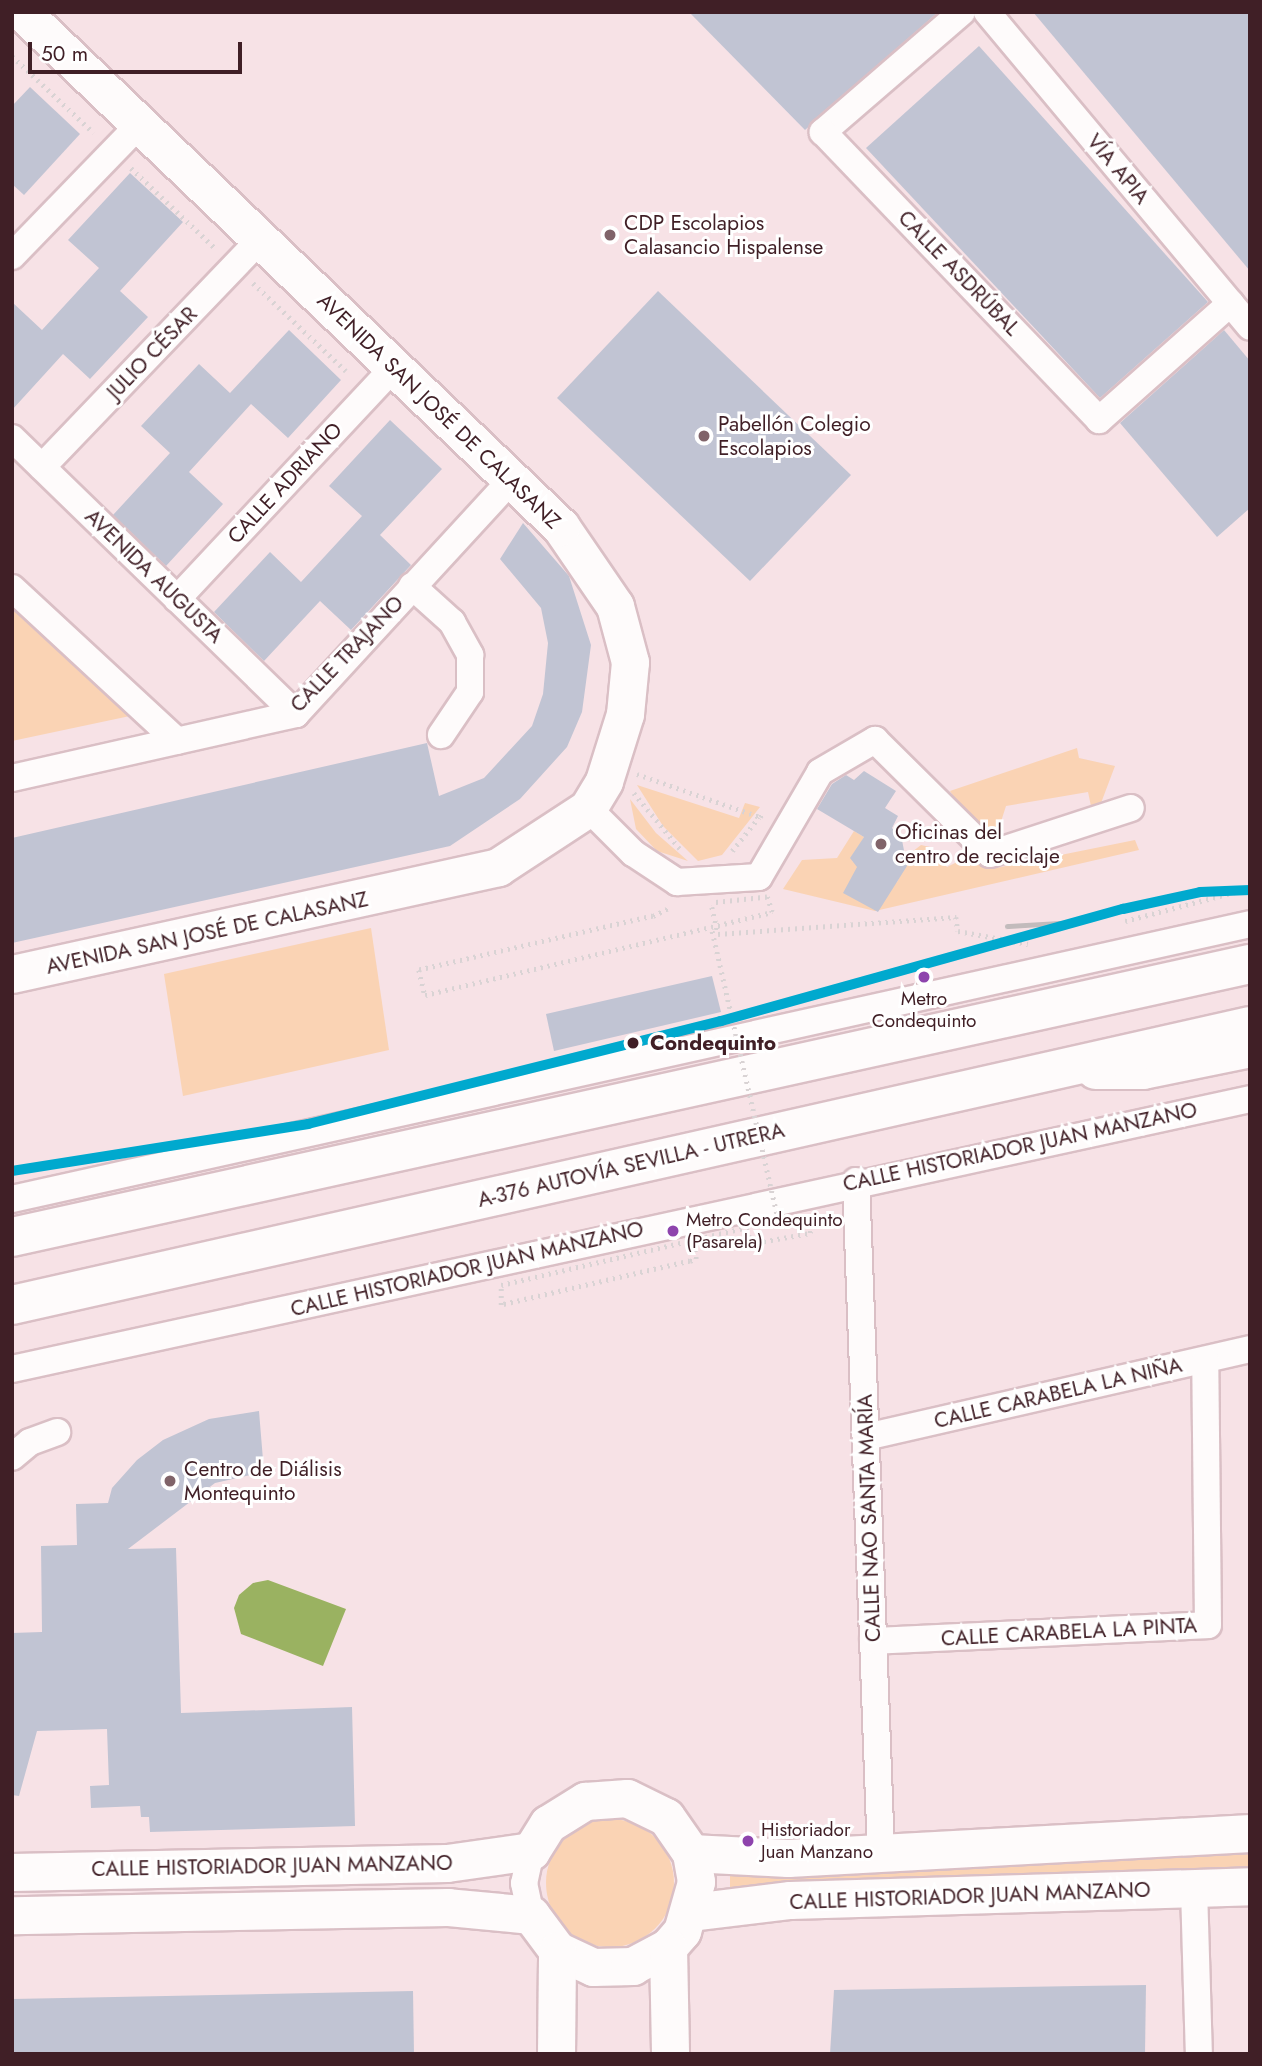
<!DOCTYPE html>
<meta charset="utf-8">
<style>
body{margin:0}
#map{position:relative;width:1262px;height:2066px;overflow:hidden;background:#f7e2e6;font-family:Jost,sans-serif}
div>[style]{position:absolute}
.green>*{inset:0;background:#fad3b4}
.round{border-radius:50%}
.water>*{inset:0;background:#9ab261}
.building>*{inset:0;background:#c1c4d3}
.path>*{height:4.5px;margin-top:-2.25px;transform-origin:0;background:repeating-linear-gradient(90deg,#d9d3d4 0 2px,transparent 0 7px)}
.roads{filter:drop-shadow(2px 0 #dabfc5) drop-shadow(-2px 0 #dabfc5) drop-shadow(0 2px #dabfc5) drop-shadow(0 -2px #dabfc5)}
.street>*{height:26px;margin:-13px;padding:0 13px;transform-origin:13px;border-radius:13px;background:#fefbfb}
.secondary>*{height:37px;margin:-18.5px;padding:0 18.5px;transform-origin:18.5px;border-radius:18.5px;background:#fefbfb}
.primary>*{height:38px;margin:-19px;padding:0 19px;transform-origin:19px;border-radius:19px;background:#fefbfb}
.rail>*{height:5px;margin:-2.5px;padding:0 2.5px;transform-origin:2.5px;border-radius:2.5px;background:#c2bbbc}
.path-bridge>*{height:4.5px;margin-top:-2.25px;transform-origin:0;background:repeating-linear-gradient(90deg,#d9d3d4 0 2px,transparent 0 7px)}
.metro-1>*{height:10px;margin:-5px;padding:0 5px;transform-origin:5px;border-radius:5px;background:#00a9ce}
.dots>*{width:19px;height:19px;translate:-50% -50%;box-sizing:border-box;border:4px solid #fff;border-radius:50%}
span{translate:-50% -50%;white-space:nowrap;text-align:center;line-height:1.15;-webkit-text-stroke:6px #fff;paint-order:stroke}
.bus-label{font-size:19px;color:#401f26}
.left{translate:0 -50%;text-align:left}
.street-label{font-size:21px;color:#401f26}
.poi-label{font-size:21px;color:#401f26}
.stop-label{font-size:21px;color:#401f26;font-weight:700}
.frame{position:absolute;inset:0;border:14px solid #401f26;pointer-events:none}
.scale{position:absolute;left:28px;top:42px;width:214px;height:32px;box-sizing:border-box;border:4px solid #401f26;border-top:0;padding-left:9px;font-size:21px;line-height:24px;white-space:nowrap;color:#401f26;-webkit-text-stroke:5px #fff;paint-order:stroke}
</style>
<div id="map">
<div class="green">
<div style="clip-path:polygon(12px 605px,130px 716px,12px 741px)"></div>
<div style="clip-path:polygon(1077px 748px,1079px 758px,1115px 766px,1098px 811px,1092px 811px,1088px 792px,1006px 806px,997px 834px,988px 838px,976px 833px,950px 791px)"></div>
<div style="clip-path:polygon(637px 785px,739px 818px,745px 803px,760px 807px,722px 855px,698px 861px,663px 826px)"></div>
<div style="clip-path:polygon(630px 799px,656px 833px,688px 861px,657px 851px,636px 829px)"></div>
<div style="clip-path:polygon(854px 831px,864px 837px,852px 861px,897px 882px,912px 852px,921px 845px,930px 847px,947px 867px,967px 857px,991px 869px,1135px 840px,1139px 850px,875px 911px,783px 889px,802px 860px,837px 858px)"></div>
<div style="clip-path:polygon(371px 928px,389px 1050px,183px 1096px,164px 974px)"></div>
<div class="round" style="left:546px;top:1819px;width:128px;height:128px"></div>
<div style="clip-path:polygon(1250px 1849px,1250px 1872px,730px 1892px,730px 1871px)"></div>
</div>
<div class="water">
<div style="clip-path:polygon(268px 1580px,346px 1609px,323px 1666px,241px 1634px,234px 1608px,239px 1595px,253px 1583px)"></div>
</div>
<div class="building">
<div style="clip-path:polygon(689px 12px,938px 12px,805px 130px)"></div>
<div style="clip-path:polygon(1033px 12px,1250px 12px,1250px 271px)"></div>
<div style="clip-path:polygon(979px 46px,1208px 302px,1100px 398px,866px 148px)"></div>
<div style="clip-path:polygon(30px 87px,80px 134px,24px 195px,12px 184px,12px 106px)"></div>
<div style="clip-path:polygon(130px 173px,183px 222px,120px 291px,148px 317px,90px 379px,63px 354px,12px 410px,12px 302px,42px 330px,99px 268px,68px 240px)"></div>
<div style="clip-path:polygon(658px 291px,851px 475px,750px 581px,557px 398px)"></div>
<div style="clip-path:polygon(289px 330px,341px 380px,288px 438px,251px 404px,189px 472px,223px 504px,166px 566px,113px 515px,170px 453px,141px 426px,199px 364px,230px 393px)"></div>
<div style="clip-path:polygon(1224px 330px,1250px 361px,1250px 508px,1217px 537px,1120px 423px)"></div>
<div style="clip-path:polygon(390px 420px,442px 469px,380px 535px,411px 565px,351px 630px,320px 601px,264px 661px,214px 612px,270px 552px,301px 582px,362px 516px,329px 486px)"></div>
<div style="clip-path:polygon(523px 523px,569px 576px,591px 645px,582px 712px,567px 747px,520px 799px,450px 846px,12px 943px,12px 838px,427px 743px,439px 796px,484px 778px,532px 726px,543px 694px,548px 643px,541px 608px,500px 559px)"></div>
<div style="clip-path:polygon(864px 771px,896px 791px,885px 808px,898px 816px,892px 828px,902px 840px,907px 866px,878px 912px,843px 893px,857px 867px,850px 858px,864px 837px,817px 809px,832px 784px,846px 775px,854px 780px)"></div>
<div style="clip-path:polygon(712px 976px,721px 1012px,554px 1051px,546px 1014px)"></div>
<div style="clip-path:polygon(259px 1411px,264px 1472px,215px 1483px,128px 1549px,176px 1548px,181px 1713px,352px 1707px,355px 1826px,150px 1832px,149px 1817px,141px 1817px,140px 1806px,91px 1808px,90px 1786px,109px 1785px,107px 1729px,37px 1731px,19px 1796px,12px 1795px,12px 1633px,42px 1632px,41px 1546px,77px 1545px,76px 1504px,108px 1503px,112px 1488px,137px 1460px,163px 1440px,209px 1419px)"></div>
<div style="clip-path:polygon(1146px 1985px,1145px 2054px,830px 2054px,834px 1990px)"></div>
<div style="clip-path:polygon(413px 1991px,414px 2054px,12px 2054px,12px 1999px)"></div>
</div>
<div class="path">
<div style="left:12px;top:56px;width:112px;rotate:43.2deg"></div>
<div style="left:131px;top:168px;width:117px;rotate:43.6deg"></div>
<div style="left:253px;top:283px;width:128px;rotate:43.4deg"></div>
<div style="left:637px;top:774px;width:130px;rotate:19.3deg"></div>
<div style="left:760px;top:817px;width:6px;rotate:-59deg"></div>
<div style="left:634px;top:793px;width:74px;rotate:50.5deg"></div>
<div style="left:732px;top:851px;width:43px;rotate:-51.5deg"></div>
<div style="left:712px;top:907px;width:28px;rotate:77deg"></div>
<div style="left:718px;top:934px;width:239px;rotate:-4.1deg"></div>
<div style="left:956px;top:917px;width:14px;rotate:82deg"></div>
<div style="left:958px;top:931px;width:71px;rotate:10.5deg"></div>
<div style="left:653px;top:916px;width:20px;rotate:-27deg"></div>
<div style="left:653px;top:916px;width:240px;rotate:167deg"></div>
<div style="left:419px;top:970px;width:26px;rotate:77deg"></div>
<div style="left:425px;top:995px;width:294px;rotate:-13.4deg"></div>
<div style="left:1125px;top:921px;width:129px;rotate:-14.8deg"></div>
<div style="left:749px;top:1235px;width:9px;rotate:84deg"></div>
<div style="left:750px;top:1244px;width:61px;rotate:-10.4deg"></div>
<div style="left:810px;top:1233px;width:13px;rotate:-81deg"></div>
<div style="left:690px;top:1261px;width:6px;rotate:-18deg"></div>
<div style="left:696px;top:1259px;width:13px;rotate:-99deg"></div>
</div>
<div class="roads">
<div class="street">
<div style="left:962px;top:12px;width:184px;rotate:139.2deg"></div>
<div style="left:823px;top:132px;width:399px;rotate:46.2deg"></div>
<div style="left:1099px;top:420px;width:176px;rotate:-41.6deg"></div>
<div style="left:987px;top:12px;width:410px;rotate:50.1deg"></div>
<div style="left:12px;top:256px;width:184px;rotate:-45.9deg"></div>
<div style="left:12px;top:438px;width:396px;rotate:44.2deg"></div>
<div style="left:42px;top:467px;width:316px;rotate:-46.2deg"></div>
<div style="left:412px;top:586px;width:54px;rotate:42deg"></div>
<div style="left:452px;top:622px;width:38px;rotate:61deg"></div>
<div style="left:470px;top:655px;width:37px;rotate:90deg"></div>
<div style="left:470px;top:692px;width:52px;rotate:124deg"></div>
<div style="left:12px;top:588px;width:225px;rotate:42.8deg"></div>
<div style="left:177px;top:599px;width:316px;rotate:-46.9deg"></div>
<div style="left:12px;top:778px;width:291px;rotate:-12.7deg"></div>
<div style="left:296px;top:714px;width:321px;rotate:-47.4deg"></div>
<div style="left:588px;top:808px;width:64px;rotate:45deg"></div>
<div style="left:633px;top:853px;width:53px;rotate:33.4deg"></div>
<div style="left:677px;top:882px;width:82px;rotate:-3.5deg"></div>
<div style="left:759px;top:877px;width:121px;rotate:-59.8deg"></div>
<div style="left:820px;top:772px;width:64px;rotate:-30.2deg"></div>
<div style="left:875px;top:740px;width:162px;rotate:44.7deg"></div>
<div style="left:990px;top:854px;width:148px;rotate:-18.1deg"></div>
<div style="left:856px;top:1181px;width:673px;rotate:87.87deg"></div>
<div style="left:12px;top:1199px;width:1268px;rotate:-12.52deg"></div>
<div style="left:12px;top:1369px;width:1267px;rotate:-12.3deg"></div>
<div style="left:866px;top:1437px;width:394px;rotate:-12.9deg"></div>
<div style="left:12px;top:1457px;width:23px;rotate:-40deg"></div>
<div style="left:30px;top:1442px;width:29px;rotate:-20deg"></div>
<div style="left:873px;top:1641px;width:335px;rotate:-2.7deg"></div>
<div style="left:1208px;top:1625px;width:265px;rotate:-90.6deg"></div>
<div style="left:531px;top:1851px;width:33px;rotate:102deg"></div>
<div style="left:524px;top:1883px;width:33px;rotate:78deg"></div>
<div style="left:1194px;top:1889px;width:165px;rotate:88.3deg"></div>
</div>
<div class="secondary">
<div style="left:12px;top:974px;width:498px;rotate:-12.4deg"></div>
<div style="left:498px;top:867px;width:108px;rotate:-33.2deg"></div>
<div style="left:588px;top:808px;width:31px;rotate:-59deg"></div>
<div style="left:604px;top:781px;width:70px;rotate:-72.6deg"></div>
<div style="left:625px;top:714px;width:52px;rotate:-84.5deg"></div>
<div style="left:630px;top:662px;width:58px;rotate:-105deg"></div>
<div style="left:615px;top:606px;width:96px;rotate:-124.4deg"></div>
<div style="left:561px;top:527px;width:745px;rotate:-136.3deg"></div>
<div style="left:1095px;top:1070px;width:48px"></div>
<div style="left:1143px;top:1070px;width:109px;rotate:-11.6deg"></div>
<div style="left:691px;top:1853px;width:97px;rotate:3deg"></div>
<div style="left:788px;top:1858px;width:463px;rotate:-3.1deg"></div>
<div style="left:12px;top:1872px;width:435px;rotate:-1.2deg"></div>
<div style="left:447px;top:1863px;width:85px;rotate:-8.1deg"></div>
<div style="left:531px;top:1851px;width:32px;rotate:-58deg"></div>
<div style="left:548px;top:1824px;width:44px;rotate:-31.9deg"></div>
<div style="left:585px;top:1801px;width:42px;rotate:-4.1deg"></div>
<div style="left:627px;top:1798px;width:43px;rotate:26deg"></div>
<div style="left:666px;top:1817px;width:44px;rotate:55.2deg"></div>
<div style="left:691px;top:1853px;width:29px;rotate:80deg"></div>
<div style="left:696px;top:1882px;width:51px;rotate:105.9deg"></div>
<div style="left:682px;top:1931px;width:21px;rotate:131deg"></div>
<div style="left:668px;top:1947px;width:40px;rotate:152deg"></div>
<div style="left:633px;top:1966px;width:40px;rotate:178.6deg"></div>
<div style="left:593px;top:1967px;width:40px;rotate:-155deg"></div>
<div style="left:557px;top:1950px;width:44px;rotate:-126.6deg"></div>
<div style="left:531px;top:1915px;width:83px;rotate:-174.5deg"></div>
<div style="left:448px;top:1907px;width:436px;rotate:178.9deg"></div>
<div style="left:691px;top:1912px;width:100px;rotate:-6.9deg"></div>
<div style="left:790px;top:1900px;width:460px;rotate:-1.7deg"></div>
<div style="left:668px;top:1947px;width:107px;rotate:88.9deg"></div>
<div style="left:556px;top:2054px;width:104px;rotate:-89.4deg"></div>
</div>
<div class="primary">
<div style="left:12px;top:1237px;width:1268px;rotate:-12.44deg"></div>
<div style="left:12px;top:1305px;width:1269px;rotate:-12.7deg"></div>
</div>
</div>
<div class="rail">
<div style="left:1007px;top:926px;width:67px;rotate:-3.4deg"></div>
</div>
<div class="path-bridge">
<div style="left:690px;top:1261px;width:194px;rotate:166.9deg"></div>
<div style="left:501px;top:1305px;width:20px;rotate:-90deg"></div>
<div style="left:501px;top:1285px;width:285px;rotate:-13.2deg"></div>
<div style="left:778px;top:1220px;width:301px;rotate:-102.9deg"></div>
<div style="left:711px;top:927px;width:63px;rotate:-13.8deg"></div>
<div style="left:772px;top:912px;width:16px;rotate:-108deg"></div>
<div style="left:767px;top:897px;width:56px;rotate:173.9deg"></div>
</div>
<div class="metro-1">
<div style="left:12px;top:1171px;width:300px;rotate:-9deg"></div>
<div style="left:308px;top:1124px;width:426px;rotate:-14deg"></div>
<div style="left:721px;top:1021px;width:417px;rotate:-15.6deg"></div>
<div style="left:1123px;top:909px;width:79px;rotate:-12.4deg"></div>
<div style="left:1200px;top:892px;width:50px;rotate:-2.3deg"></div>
</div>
<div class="dots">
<div style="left:610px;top:235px;background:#806369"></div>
<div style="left:704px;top:436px;background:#806369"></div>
<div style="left:881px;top:844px;background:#806369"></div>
<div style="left:924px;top:977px;background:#8e44ad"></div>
<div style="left:633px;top:1043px;background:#401f26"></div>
<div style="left:673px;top:1231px;background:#8e44ad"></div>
<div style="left:170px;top:1481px;background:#806369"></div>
<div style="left:748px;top:1841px;background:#8e44ad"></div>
</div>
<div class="bus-label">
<span style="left:924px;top:1010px">Metro<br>Condequinto</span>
<span class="left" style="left:686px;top:1231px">Metro Condequinto<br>(Pasarela)</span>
<span class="left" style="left:761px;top:1841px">Historiador<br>Juan Manzano</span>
</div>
<div class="street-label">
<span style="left:1118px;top:169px;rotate:50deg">VÍA APIA</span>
<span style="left:959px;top:273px;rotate:46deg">CALLE ASDRÚBAL</span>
<span style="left:152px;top:353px;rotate:-46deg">JULIO CÉSAR</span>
<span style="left:439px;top:411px;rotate:44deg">AVENIDA SAN JOSÉ DE CALASANZ</span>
<span style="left:285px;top:483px;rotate:-47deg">CALLE ADRIANO</span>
<span style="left:154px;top:576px;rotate:44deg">AVENIDA AUGUSTA</span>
<span style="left:347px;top:654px;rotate:-46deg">CALLE TRAJANO</span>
<span style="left:207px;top:933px;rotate:-12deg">AVENIDA SAN JOSÉ DE CALASANZ</span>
<span style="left:1020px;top:1147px;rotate:-12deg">CALLE HISTORIADOR JUAN MANZANO</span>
<span style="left:631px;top:1165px;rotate:-13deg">A-376 AUTOVÍA SEVILLA - UTRERA</span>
<span style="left:467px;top:1269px;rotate:-13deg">CALLE HISTORIADOR JUAN MANZANO</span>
<span style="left:1058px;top:1393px;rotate:-13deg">CALLE CARABELA LA NIÑA</span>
<span style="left:869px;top:1518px;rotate:-92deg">CALLE NAO SANTA MARÍA</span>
<span style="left:1069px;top:1632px;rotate:-3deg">CALLE CARABELA LA PINTA</span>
<span style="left:272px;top:1866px;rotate:-1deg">CALLE HISTORIADOR JUAN MANZANO</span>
<span style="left:970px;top:1896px;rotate:-2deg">CALLE HISTORIADOR JUAN MANZANO</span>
</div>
<div class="poi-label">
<span class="left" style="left:624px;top:235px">CDP Escolapios<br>Calasancio Hispalense</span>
<span class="left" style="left:718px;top:436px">Pabellón Colegio<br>Escolapios</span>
<span class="left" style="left:895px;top:844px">Oficinas del<br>centro de reciclaje</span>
<span class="left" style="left:184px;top:1481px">Centro de Diálisis<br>Montequinto</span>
</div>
<div class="stop-label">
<span class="left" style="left:650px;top:1043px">Condequinto</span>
</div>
<div class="frame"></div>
<div class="scale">50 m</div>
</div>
